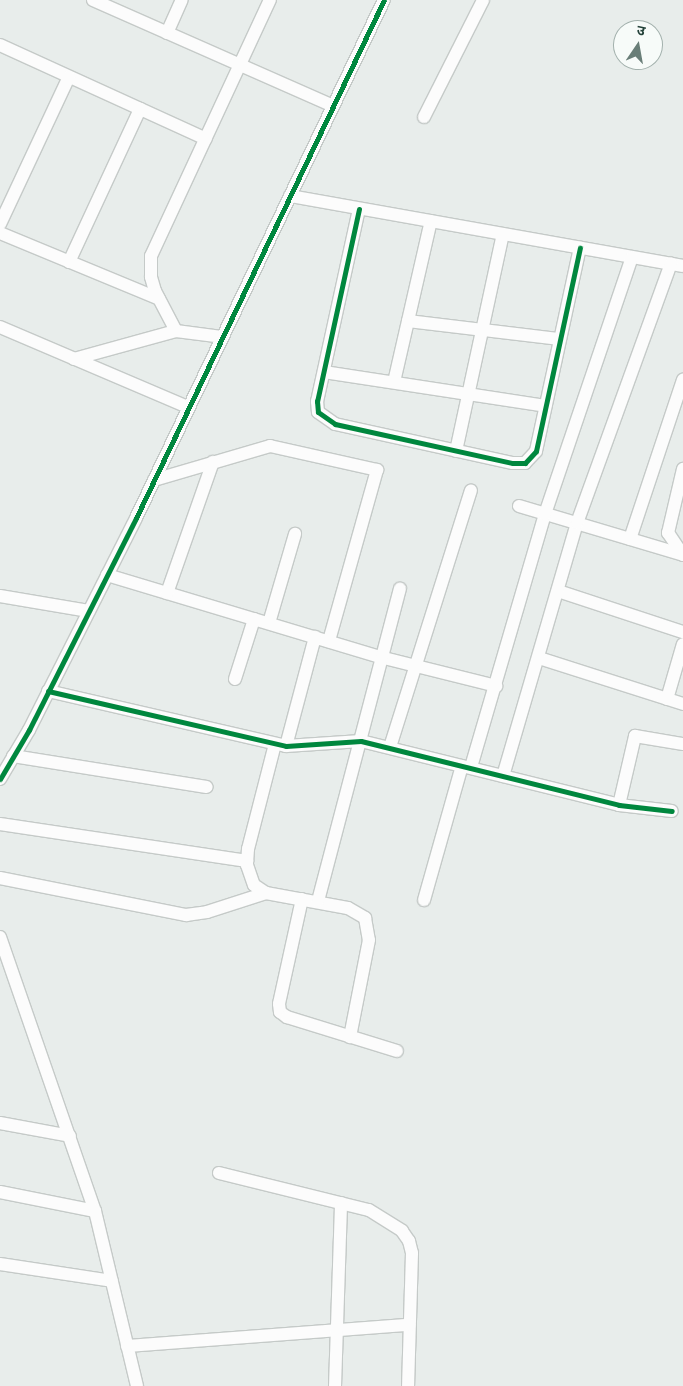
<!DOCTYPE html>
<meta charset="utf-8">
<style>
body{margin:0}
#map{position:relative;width:683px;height:1386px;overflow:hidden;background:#e8edeb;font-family:"Nunito Sans","Noto Sans Devanagari",sans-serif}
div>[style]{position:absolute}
.roads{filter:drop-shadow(1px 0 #c5cac8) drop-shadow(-1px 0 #c5cac8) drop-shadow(0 1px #c5cac8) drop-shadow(0 -1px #c5cac8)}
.minor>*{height:12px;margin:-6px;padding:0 6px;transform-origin:6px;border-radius:6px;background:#fcfcfc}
.cycleway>*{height:5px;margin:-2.5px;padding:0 2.5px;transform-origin:2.5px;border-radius:2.5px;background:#00873e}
span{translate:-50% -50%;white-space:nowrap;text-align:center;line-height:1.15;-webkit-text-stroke:4.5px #f7fbf9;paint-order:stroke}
.north{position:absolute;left:613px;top:20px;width:50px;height:50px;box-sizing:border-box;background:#f7fbf9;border:1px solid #a3b1ad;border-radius:50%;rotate:12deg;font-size:14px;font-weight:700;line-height:20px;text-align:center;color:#24423a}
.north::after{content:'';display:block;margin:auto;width:18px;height:22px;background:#697e78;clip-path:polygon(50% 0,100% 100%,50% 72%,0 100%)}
</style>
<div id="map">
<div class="roads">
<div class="minor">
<div style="left:93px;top:0;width:262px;rotate:23.8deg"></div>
<div style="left:167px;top:33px;width:36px;rotate:-66deg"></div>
<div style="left:0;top:45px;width:226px;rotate:24.5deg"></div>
<div style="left:424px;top:117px;width:131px;rotate:-63.2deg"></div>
<div style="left:290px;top:196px;width:399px;rotate:10.1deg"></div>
<div style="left:359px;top:209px;width:197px;rotate:102.3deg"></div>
<div style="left:317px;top:401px;width:11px;rotate:85deg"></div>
<div style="left:318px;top:412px;width:21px;rotate:35deg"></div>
<div style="left:335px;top:424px;width:182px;rotate:12.4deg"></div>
<div style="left:513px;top:463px;width:12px"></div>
<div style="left:525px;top:463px;width:16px;rotate:-47deg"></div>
<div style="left:536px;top:451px;width:208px;rotate:-77.8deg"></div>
<div style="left:0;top:224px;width:162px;rotate:-64.9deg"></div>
<div style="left:0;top:233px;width:172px;rotate:22.5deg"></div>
<div style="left:69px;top:262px;width:169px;rotate:-65.1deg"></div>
<div style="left:408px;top:321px;width:153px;rotate:6.8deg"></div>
<div style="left:0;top:327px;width:204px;rotate:23.1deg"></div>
<div style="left:176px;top:331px;width:45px;rotate:-117.7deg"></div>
<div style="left:155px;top:291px;width:15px;rotate:-106deg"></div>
<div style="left:151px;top:277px;width:21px;rotate:-90deg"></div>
<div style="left:151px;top:256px;width:282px;rotate:-65.1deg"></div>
<div style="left:74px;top:359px;width:106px;rotate:-15.4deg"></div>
<div style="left:176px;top:331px;width:46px;rotate:7.4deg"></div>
<div style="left:324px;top:372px;width:224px;rotate:8.7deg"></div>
<div style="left:394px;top:382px;width:165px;rotate:-77.1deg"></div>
<div style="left:456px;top:451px;width:222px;rotate:-77.8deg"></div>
<div style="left:154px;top:480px;width:121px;rotate:-16.3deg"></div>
<div style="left:270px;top:446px;width:110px;rotate:12.6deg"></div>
<div style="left:377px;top:470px;width:178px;rotate:105.7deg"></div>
<div style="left:519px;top:506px;width:171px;rotate:16.6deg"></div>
<div style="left:630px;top:539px;width:168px;rotate:-71.6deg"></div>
<div style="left:683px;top:555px;width:27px;rotate:-124deg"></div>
<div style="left:668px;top:533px;width:66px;rotate:-76.8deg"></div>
<div style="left:107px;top:575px;width:285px;rotate:16.7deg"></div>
<div style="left:380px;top:657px;width:120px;rotate:14deg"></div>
<div style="left:558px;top:591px;width:132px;rotate:18.2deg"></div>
<div style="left:167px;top:593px;width:139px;rotate:-70.7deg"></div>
<div style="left:0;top:596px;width:90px;rotate:9.6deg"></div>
<div style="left:269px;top:623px;width:93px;rotate:-73.7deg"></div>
<div style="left:539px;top:658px;width:151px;rotate:17.7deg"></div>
<div style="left:235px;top:679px;width:63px;rotate:-72.4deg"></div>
<div style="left:48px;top:691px;width:244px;rotate:13deg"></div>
<div style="left:286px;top:746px;width:75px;rotate:-3.8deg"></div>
<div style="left:361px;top:741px;width:266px;rotate:13.9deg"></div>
<div style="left:619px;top:805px;width:53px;rotate:6.5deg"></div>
<div style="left:667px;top:699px;width:57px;rotate:-73.8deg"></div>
<div style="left:275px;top:744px;width:108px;rotate:104.4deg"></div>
<div style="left:248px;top:849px;width:16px;rotate:94deg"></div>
<div style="left:247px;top:865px;width:21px;rotate:71deg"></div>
<div style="left:254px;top:885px;width:14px;rotate:34deg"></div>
<div style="left:266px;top:893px;width:83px;rotate:10.4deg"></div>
<div style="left:348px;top:908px;width:20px;rotate:30deg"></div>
<div style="left:365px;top:918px;width:22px;rotate:80deg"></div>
<div style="left:369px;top:940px;width:99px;rotate:101.1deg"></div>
<div style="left:286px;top:746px;width:113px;rotate:-75.1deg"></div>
<div style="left:390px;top:747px;width:269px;rotate:-72.5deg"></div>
<div style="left:13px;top:756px;width:196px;rotate:9.1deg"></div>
<div style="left:471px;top:767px;width:264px;rotate:-73.7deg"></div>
<div style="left:545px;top:514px;width:271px;rotate:-71.3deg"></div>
<div style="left:503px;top:776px;width:264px;rotate:-73.7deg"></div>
<div style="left:577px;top:523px;width:276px;rotate:-70.1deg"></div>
<div style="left:0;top:779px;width:57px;rotate:-59.4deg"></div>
<div style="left:29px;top:730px;width:237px;rotate:-63.2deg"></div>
<div style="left:136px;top:518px;width:574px;rotate:-64.42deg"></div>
<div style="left:619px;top:805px;width:71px;rotate:-76.9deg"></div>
<div style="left:635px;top:736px;width:49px;rotate:9.5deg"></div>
<div style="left:0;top:824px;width:250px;rotate:8.5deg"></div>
<div style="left:0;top:878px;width:190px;rotate:11.3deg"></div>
<div style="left:186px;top:915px;width:21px;rotate:-8deg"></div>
<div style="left:207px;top:912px;width:62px;rotate:-17.9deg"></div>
<div style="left:302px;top:899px;width:107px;rotate:102.4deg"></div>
<div style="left:279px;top:1004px;width:8px;rotate:83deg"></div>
<div style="left:280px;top:1012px;width:9px;rotate:36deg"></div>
<div style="left:287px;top:1017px;width:115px;rotate:17.2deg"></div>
<div style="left:424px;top:900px;width:139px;rotate:-74.2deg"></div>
<div style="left:318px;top:901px;width:323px;rotate:-75.3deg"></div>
<div style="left:0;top:937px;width:290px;rotate:70.9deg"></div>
<div style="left:95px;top:1211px;width:180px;rotate:76.5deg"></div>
<div style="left:0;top:1123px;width:71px;rotate:10.5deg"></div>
<div style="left:219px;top:1173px;width:154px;rotate:13.9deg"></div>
<div style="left:369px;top:1210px;width:39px;rotate:32deg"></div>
<div style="left:402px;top:1231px;width:12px;rotate:55deg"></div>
<div style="left:409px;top:1241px;width:12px;rotate:76deg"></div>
<div style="left:412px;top:1253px;width:133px;rotate:91.7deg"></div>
<div style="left:0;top:1192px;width:97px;rotate:11.3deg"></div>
<div style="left:0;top:1264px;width:113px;rotate:8.6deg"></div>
<div style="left:127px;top:1346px;width:283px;rotate:-4.3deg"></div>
<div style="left:335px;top:1386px;width:183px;rotate:-88.1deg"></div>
</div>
</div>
<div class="cycleway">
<div style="left:359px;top:209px;width:197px;rotate:102.3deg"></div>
<div style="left:317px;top:401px;width:11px;rotate:85deg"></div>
<div style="left:318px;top:412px;width:21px;rotate:35deg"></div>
<div style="left:335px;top:424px;width:182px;rotate:12.4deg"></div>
<div style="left:513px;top:463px;width:12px"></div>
<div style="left:525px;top:463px;width:16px;rotate:-47deg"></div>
<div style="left:536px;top:451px;width:208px;rotate:-77.8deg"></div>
<div style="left:48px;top:691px;width:244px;rotate:13deg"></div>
<div style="left:286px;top:746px;width:75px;rotate:-3.8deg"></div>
<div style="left:361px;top:741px;width:266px;rotate:13.9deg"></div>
<div style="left:619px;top:805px;width:53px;rotate:6.5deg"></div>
<div style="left:0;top:779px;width:57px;rotate:-59.4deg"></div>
<div style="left:29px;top:730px;width:237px;rotate:-63.2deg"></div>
<div style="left:136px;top:518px;width:574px;rotate:-64.42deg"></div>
</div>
<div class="north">उ</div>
</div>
